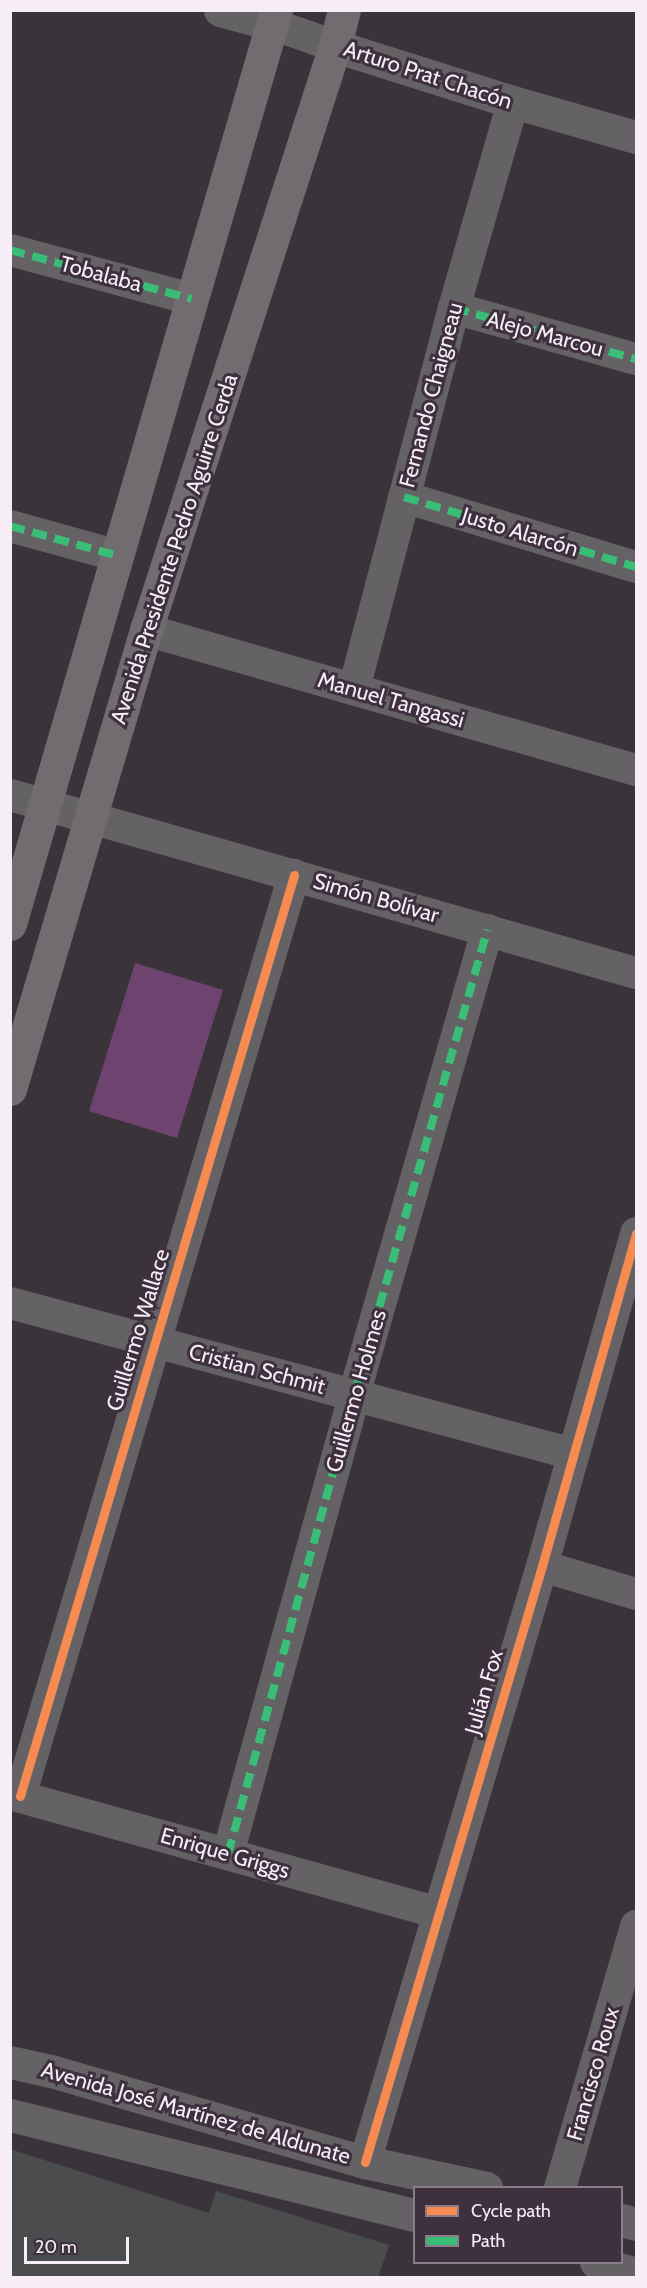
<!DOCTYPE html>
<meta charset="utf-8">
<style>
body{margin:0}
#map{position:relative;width:647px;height:2288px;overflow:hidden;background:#3a343a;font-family:Cabin,sans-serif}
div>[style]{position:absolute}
.green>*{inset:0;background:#6f436f}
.building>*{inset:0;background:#4b4c4d}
.minor>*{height:32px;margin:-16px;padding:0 16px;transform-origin:16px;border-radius:16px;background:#656265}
.tertiary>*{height:33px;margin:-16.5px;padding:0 16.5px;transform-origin:16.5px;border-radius:16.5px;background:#656265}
.secondary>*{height:33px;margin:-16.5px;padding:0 16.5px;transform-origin:16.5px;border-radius:16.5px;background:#706c70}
.quiet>*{height:8px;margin-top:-4px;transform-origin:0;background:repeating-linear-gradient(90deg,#3abd76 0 15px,transparent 0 23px)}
.cycleway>*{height:9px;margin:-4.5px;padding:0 4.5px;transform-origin:4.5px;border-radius:4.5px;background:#f68b52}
span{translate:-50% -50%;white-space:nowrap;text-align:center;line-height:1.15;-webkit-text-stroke:6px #3e303e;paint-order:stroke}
.street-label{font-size:22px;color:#f6edf6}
.frame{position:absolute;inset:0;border:12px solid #f6edf6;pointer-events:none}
.legend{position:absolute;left:413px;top:2186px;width:210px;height:78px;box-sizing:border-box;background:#3e303e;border:2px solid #887c88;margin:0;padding:8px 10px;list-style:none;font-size:18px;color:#f6edf6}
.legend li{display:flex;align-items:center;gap:12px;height:30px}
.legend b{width:30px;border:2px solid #887c88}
.scale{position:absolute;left:24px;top:2237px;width:105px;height:27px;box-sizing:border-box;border:3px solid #f6edf6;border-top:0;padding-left:8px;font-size:18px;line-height:21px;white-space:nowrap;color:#f6edf6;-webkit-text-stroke:4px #3e303e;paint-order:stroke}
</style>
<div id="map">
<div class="green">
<div style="clip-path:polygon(135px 963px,223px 990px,177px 1138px,89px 1111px)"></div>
</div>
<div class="building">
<div style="clip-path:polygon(10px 2149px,209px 2213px,216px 2191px,389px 2245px,378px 2278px,10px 2278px)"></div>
</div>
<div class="minor">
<div style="left:272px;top:24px;width:67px;rotate:19.2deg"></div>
<div style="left:10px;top:250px;width:188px;rotate:15.1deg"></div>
<div style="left:454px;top:308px;width:189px;rotate:15.7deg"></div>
<div style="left:404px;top:497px;width:242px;rotate:16.8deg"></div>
<div style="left:10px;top:526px;width:112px;rotate:15.5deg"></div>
<div style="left:146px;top:630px;width:510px;rotate:15.95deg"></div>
<div style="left:354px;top:689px;width:394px;rotate:-75.3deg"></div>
<div style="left:454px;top:308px;width:214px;rotate:-74deg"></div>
<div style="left:10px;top:795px;width:651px;rotate:15.87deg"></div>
<div style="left:10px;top:1303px;width:583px;rotate:15.01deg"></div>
<div style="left:542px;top:1566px;width:98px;rotate:16.6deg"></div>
<div style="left:10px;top:1794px;width:445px;rotate:15.5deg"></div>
<div style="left:20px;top:1796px;width:961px;rotate:-73.43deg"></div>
<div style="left:228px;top:1854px;width:476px;rotate:-74.6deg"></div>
<div style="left:354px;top:1395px;width:484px;rotate:-74deg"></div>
<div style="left:365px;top:2162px;width:622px;rotate:-73.46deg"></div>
<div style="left:542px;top:1566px;width:346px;rotate:-74.2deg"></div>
<div style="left:560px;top:2188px;width:273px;rotate:-73.8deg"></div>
</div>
<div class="tertiary">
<div style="left:220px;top:10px;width:54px;rotate:15.1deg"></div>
<div style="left:335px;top:46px;width:187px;rotate:17.5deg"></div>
<div style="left:513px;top:102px;width:128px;rotate:15.9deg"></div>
<div style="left:10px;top:2062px;width:42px;rotate:12.4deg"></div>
<div style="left:51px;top:2071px;width:327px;rotate:16.2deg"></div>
<div style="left:365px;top:2162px;width:124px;rotate:12.1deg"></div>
<div style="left:10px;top:2115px;width:416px;rotate:13.9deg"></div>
<div style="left:622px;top:2220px;width:15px;rotate:16deg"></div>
<div style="left:596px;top:2262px;width:42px;rotate:16.7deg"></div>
</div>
<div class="secondary">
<div style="left:10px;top:924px;width:952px;rotate:-73.77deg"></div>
<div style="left:10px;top:1089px;width:479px;rotate:-73.5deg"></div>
<div style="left:146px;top:630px;width:614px;rotate:-72.07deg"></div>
<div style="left:335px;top:46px;width:37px;rotate:-76deg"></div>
</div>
<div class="quiet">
<div style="left:10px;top:250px;width:188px;rotate:15.1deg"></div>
<div style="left:454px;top:308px;width:189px;rotate:15.7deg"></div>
<div style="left:404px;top:497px;width:242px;rotate:16.8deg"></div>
<div style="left:10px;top:526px;width:112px;rotate:15.5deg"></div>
<div style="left:228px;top:1854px;width:476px;rotate:-74.6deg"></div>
<div style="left:354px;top:1395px;width:484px;rotate:-74deg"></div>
</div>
<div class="cycleway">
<div style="left:20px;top:1796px;width:961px;rotate:-73.43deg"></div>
<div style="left:365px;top:2162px;width:622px;rotate:-73.46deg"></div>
<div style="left:542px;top:1566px;width:346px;rotate:-74.2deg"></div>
</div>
<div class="street-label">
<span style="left:428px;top:75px;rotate:18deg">Arturo Prat Chacón</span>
<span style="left:101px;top:274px;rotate:15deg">Tobalaba</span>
<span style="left:545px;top:334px;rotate:15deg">Alejo Marcou</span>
<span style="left:431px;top:395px;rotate:-75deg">Fernando Chaigneau</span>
<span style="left:520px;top:532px;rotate:17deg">Justo Alarcón</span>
<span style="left:174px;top:549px;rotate:-72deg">Avenida Presidente Pedro Aguirre Cerda</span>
<span style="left:391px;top:700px;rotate:16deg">Manuel Tangassi</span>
<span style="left:376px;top:898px;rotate:16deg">Simón Bolívar</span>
<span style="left:138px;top:1330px;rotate:-73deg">Guillermo Wallace</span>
<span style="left:257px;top:1369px;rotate:15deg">Cristian Schmit</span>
<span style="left:356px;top:1391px;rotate:-74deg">Guillermo Holmes</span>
<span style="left:484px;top:1692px;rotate:-74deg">Julián Fox</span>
<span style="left:225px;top:1853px;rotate:16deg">Enrique Griggs</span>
<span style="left:593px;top:2074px;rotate:-74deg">Francisco Roux</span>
<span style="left:196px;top:2113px;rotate:16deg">Avenida José Martínez de Aldunate</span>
</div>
<div class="frame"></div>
<ul class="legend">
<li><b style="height:8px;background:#f68b52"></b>Cycle path</li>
<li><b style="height:8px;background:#3abd76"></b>Path</li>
</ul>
<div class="scale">20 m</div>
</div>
